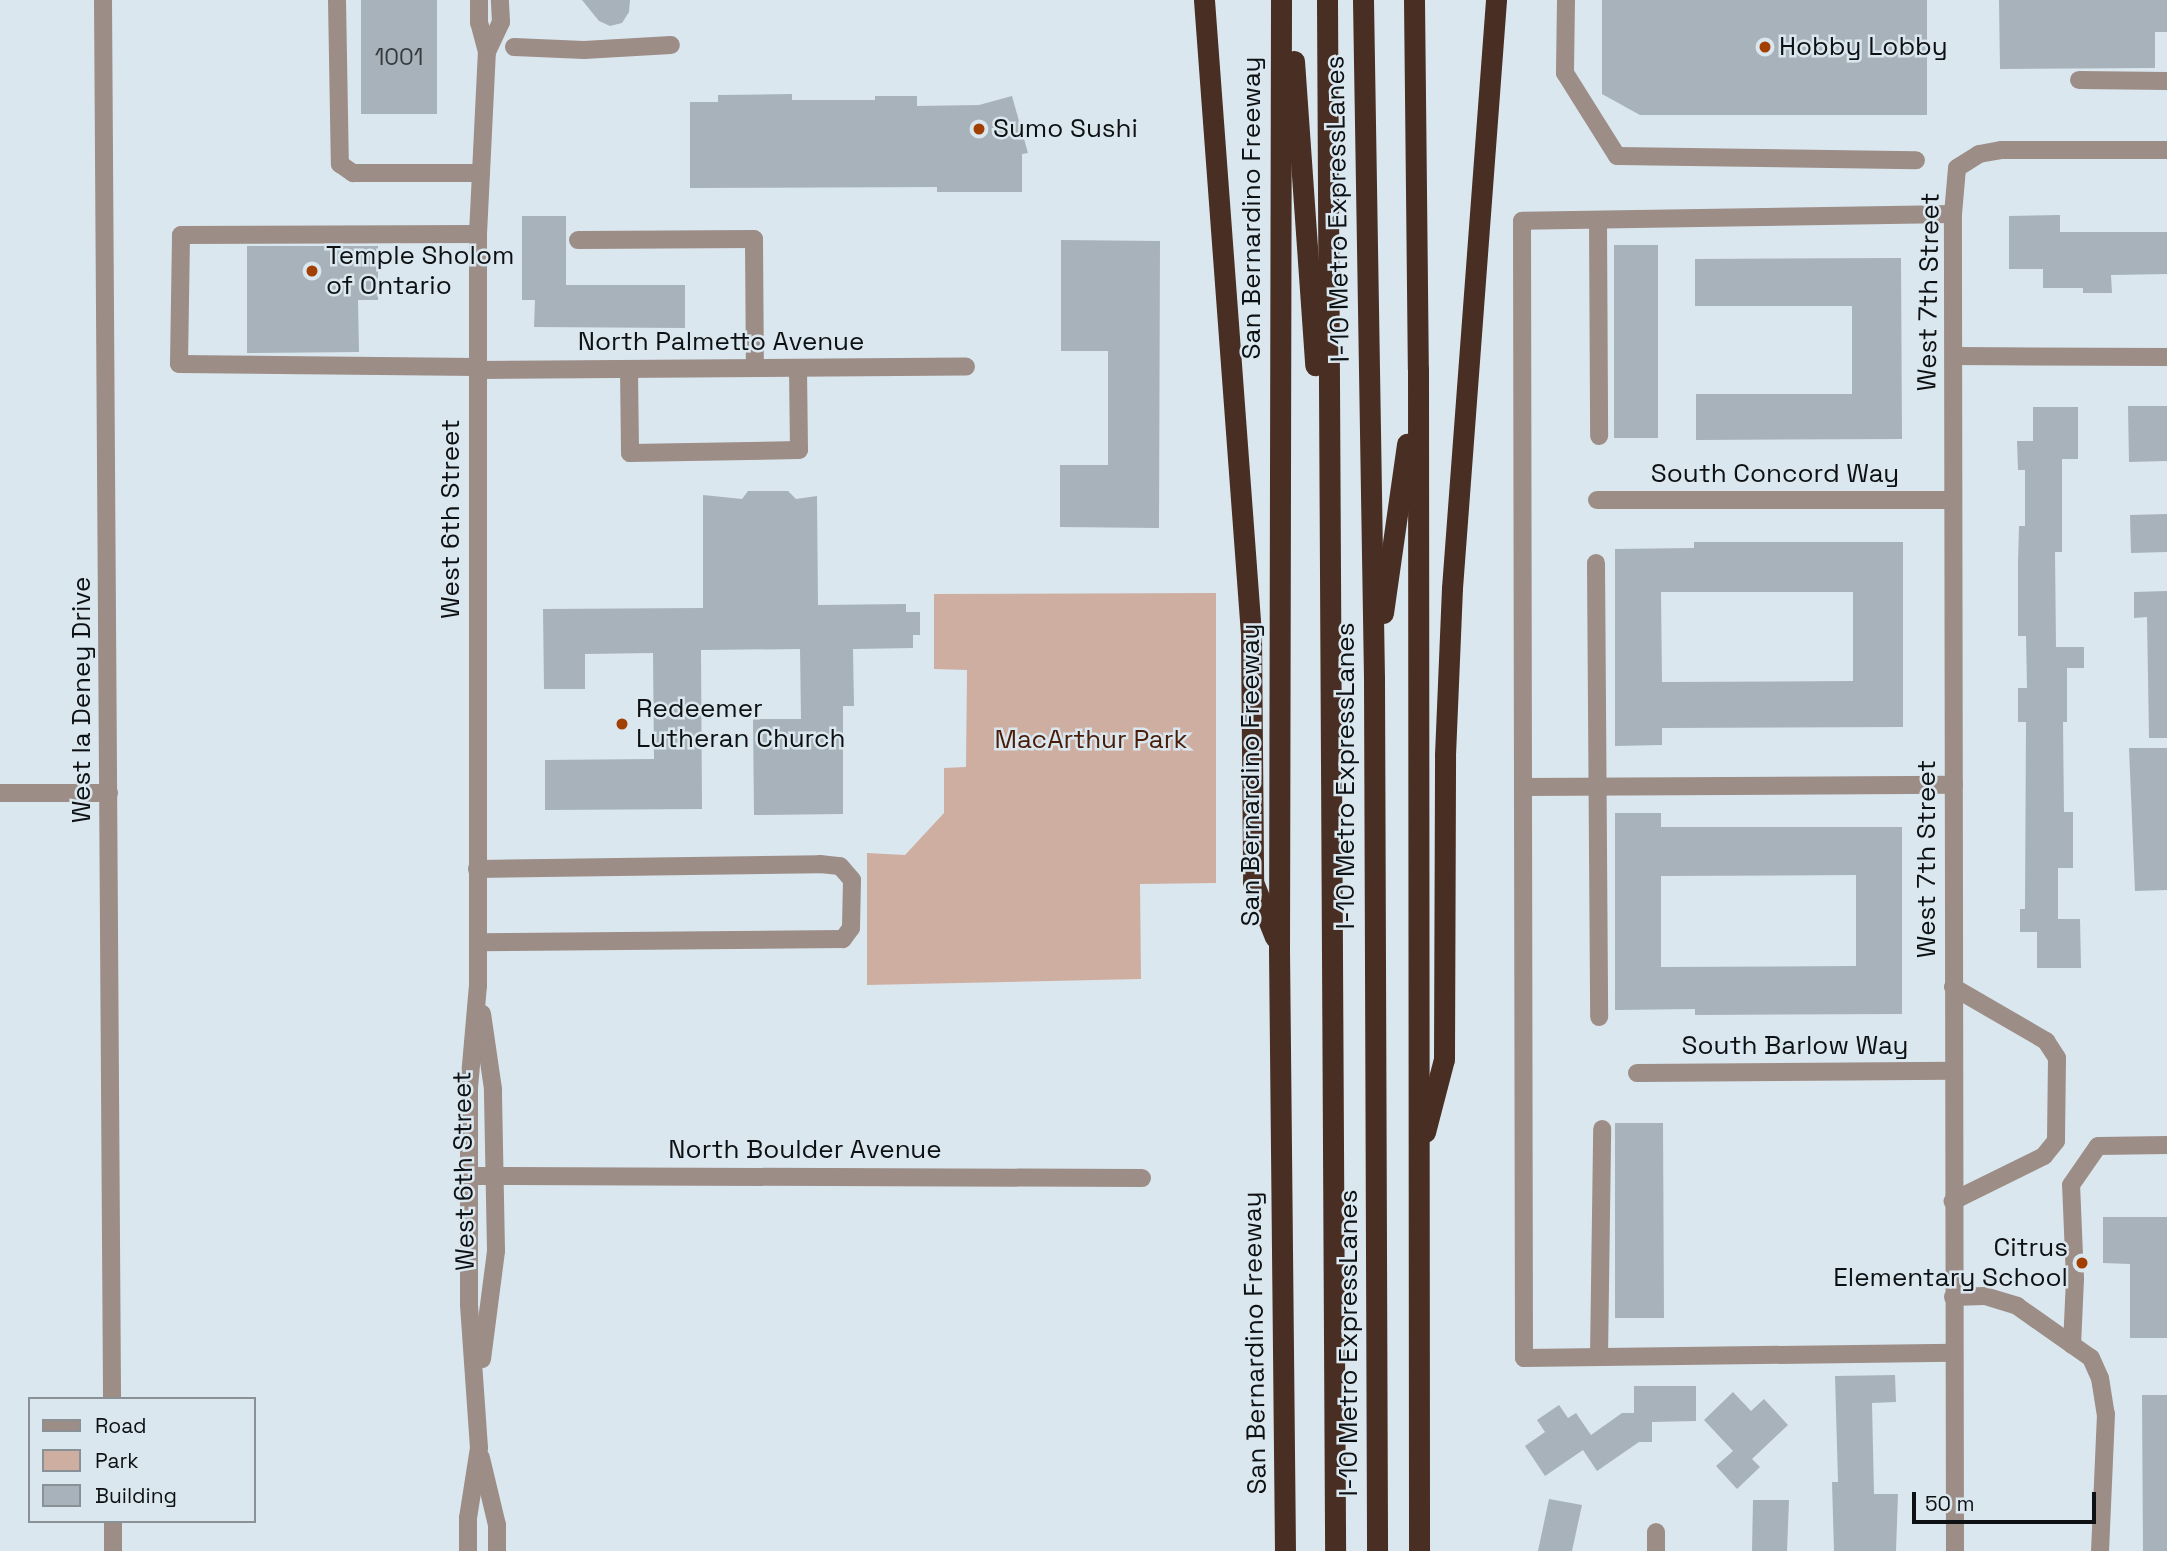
<!DOCTYPE html>
<style>
body{margin:0}
#map{position:relative;width:2167px;height:1551px;overflow:hidden;background:#dbe7ef;font-family:"Space Grotesk",sans-serif}
div>[style]{position:absolute}
.green>*{inset:0;background:#ceaea1}
.building>*{inset:0;background:#a7b2ba}
.minor>*{height:18px;margin:-9px;padding:0 9px;transform-origin:9px;border-radius:9px;background:#9c8d87}
.highway>*{height:21px;margin:-10.5px;padding:0 10.5px;transform-origin:10.5px;border-radius:10.5px;background:#492e23}
.dots>*{width:19px;height:19px;translate:-50% -50%;box-sizing:border-box;border:4px solid #dbe7ef;border-radius:50%}
span{translate:-50% -50%;white-space:nowrap;text-align:center;line-height:1.15;-webkit-text-stroke:5px #dbe7ef;paint-order:stroke}
.number-label{font-size:23px;color:#34393d}
.number-label span{-webkit-text-stroke-width:0}
.poi-label{font-size:26px;color:#0d1113}
.left{translate:0 -50%;text-align:left}
.right{translate:-100% -50%;text-align:right}
.street-label{font-size:26px;color:#0d1113}
.park-label{font-size:26px;color:#491d08}
.legend{position:absolute;left:28px;top:1397px;width:228px;height:126px;box-sizing:border-box;background:#dbe7ef;border:2px solid #899197;margin:0;padding:9px 12px;list-style:none;font-size:21px;color:#0d1113}
.legend li{display:flex;align-items:center;gap:14px;height:35px}
.legend b{width:35px;border:2px solid #899197}
.scale{position:absolute;left:1912px;top:1492px;width:184px;height:32px;box-sizing:border-box;border:4px solid #0d1113;border-top:0;padding-left:9px;font-size:21px;line-height:24px;white-space:nowrap;color:#0d1113;-webkit-text-stroke:5px #dbe7ef;paint-order:stroke}
</style>
<div id="map">
<div class="green">
<div style="clip-path:polygon(1216px 593px,1216px 883px,1140px 884px,1141px 979px,867px 985px,867px 853px,905px 855px,944px 813px,944px 768px,966px 767px,967px 670px,934px 669px,934px 594px)"></div>
</div>
<div class="building">
<div style="clip-path:polygon(361px 0,437px 0,437px 114px,361px 114px)"></div>
<div style="clip-path:polygon(582px 0,630px 0,629px 12px,622px 23px,610px 26px,599px 21px)"></div>
<div style="clip-path:polygon(1602px 0,1927px 0,1927px 115px,1640px 115px,1602px 94px)"></div>
<div style="clip-path:polygon(1999px 0,2167px 0,2167px 32px,2155px 32px,2155px 68px,2000px 69px)"></div>
<div style="clip-path:polygon(792px 94px,792px 100px,875px 100px,875px 96px,917px 96px,917px 106px,979px 105px,1012px 96px,1028px 153px,1022px 154px,1022px 192px,937px 192px,937px 187px,690px 188px,690px 102px,718px 102px,718px 95px)"></div>
<div style="clip-path:polygon(2060px 215px,2060px 232px,2167px 232px,2167px 274px,2111px 275px,2112px 293px,2083px 293px,2083px 288px,2043px 288px,2043px 269px,2009px 269px,2009px 216px)"></div>
<div style="clip-path:polygon(522px 216px,566px 216px,566px 285px,685px 285px,685px 328px,534px 327px,535px 300px,522px 300px)"></div>
<div style="clip-path:polygon(1061px 240px,1160px 241px,1159px 528px,1060px 527px,1060px 465px,1108px 465px,1108px 351px,1061px 351px)"></div>
<div style="clip-path:polygon(1614px 245px,1658px 245px,1658px 438px,1614px 438px)"></div>
<div style="clip-path:polygon(247px 246px,378px 246px,378px 300px,358px 300px,359px 352px,247px 353px)"></div>
<div style="clip-path:polygon(1901px 258px,1902px 439px,1696px 440px,1696px 394px,1852px 394px,1852px 306px,1695px 306px,1695px 259px)"></div>
<div style="clip-path:polygon(2128px 406px,2167px 406px,2167px 461px,2129px 462px)"></div>
<div style="clip-path:polygon(2033px 407px,2078px 407px,2078px 459px,2062px 459px,2062px 552px,2055px 552px,2056px 647px,2084px 647px,2084px 668px,2067px 668px,2067px 722px,2063px 722px,2064px 812px,2073px 812px,2073px 868px,2058px 868px,2058px 919px,2080px 919px,2081px 968px,2037px 968px,2037px 932px,2020px 932px,2020px 909px,2025px 909px,2026px 722px,2018px 722px,2018px 688px,2027px 688px,2026px 636px,2018px 636px,2018px 562px,2019px 526px,2025px 526px,2025px 470px,2018px 470px,2017px 441px,2033px 441px)"></div>
<div style="clip-path:polygon(748px 491px,788px 491px,796px 499px,817px 496px,818px 605px,906px 604px,906px 612px,920px 612px,920px 635px,913px 635px,913px 648px,853px 649px,854px 706px,843px 706px,843px 814px,754px 815px,753px 719px,801px 719px,800px 649px,701px 650px,702px 809px,545px 810px,545px 760px,654px 759px,653px 653px,585px 654px,585px 689px,544px 689px,543px 609px,703px 608px,703px 495px,742px 499px)"></div>
<div style="clip-path:polygon(2167px 514px,2167px 552px,2131px 553px,2130px 515px)"></div>
<div style="clip-path:polygon(evenodd,1694px 542px,1903px 542px,1903px 727px,1662px 728px,1662px 745px,1615px 746px,1615px 549px,1694px 548px,1694px 542px,1661px 592px,1853px 592px,1853px 681px,1662px 682px,1661px 592px)"></div>
<div style="clip-path:polygon(2167px 591px,2167px 738px,2149px 738px,2147px 617px,2134px 618px,2134px 592px)"></div>
<div style="clip-path:polygon(2129px 748px,2167px 748px,2167px 890px,2135px 891px)"></div>
<div style="clip-path:polygon(evenodd,1615px 813px,1661px 813px,1661px 827px,1902px 827px,1902px 1014px,1695px 1015px,1695px 1009px,1615px 1010px,1615px 813px,1856px 875px,1856px 966px,1661px 967px,1661px 876px,1856px 875px)"></div>
<div style="clip-path:polygon(1615px 1123px,1663px 1123px,1664px 1318px,1615px 1318px)"></div>
<div style="clip-path:polygon(2103px 1217px,2167px 1217px,2167px 1338px,2130px 1338px,2130px 1264px,2103px 1263px)"></div>
<div style="clip-path:polygon(1895px 1375px,1896px 1402px,1872px 1403px,1874px 1494px,1898px 1494px,1896px 1551px,1834px 1551px,1832px 1482px,1838px 1482px,1835px 1376px)"></div>
<div style="clip-path:polygon(1634px 1386px,1696px 1386px,1696px 1421px,1652px 1422px,1652px 1442px,1639px 1442px,1597px 1471px,1583px 1450px,1545px 1476px,1525px 1446px,1545px 1432px,1537px 1420px,1559px 1405px,1568px 1418px,1576px 1413px,1591px 1435px,1622px 1413px,1634px 1413px)"></div>
<div style="clip-path:polygon(1733px 1392px,1751px 1411px,1764px 1399px,1788px 1425px,1752px 1459px,1760px 1467px,1737px 1489px,1716px 1466px,1733px 1451px,1704px 1420px)"></div>
<div style="clip-path:polygon(2142px 1395px,2167px 1395px,2167px 1551px,2143px 1551px)"></div>
<div style="clip-path:polygon(1549px 1499px,1582px 1505px,1572px 1551px,1538px 1551px)"></div>
<div style="clip-path:polygon(1753px 1500px,1789px 1500px,1787px 1551px,1752px 1551px)"></div>
</div>
<div class="minor">
<div style="left:103px;top:0;width:1399px;rotate:89.63deg"></div>
<div style="left:337px;top:0;width:164px;rotate:89deg"></div>
<div style="left:340px;top:164px;width:16px;rotate:35deg"></div>
<div style="left:353px;top:173px;width:128px"></div>
<div style="left:1566px;top:0;width:73px;rotate:90.8deg"></div>
<div style="left:1565px;top:73px;width:98px;rotate:57.9deg"></div>
<div style="left:1617px;top:156px;width:299px;rotate:0.8deg"></div>
<div style="left:514px;top:47px;width:70px;rotate:2.5deg"></div>
<div style="left:584px;top:50px;width:87px;rotate:-3.3deg"></div>
<div style="left:487px;top:52px;width:33px;rotate:-65deg"></div>
<div style="left:501px;top:22px;width:22px;rotate:-93deg"></div>
<div style="left:2079px;top:80px;width:88px;rotate:0.7deg"></div>
<div style="left:1953px;top:214px;width:431px;rotate:179.1deg"></div>
<div style="left:1522px;top:221px;width:1137px;rotate:89.9deg"></div>
<div style="left:1524px;top:1358px;width:430px;rotate:-0.7deg"></div>
<div style="left:1598px;top:220px;width:216px;rotate:89.7deg"></div>
<div style="left:578px;top:240px;width:176px;rotate:-0.3deg"></div>
<div style="left:754px;top:239px;width:129px;rotate:89.6deg"></div>
<div style="left:1954px;top:356px;width:213px;rotate:0.3deg"></div>
<div style="left:477px;top:367px;width:298px;rotate:-179.4deg"></div>
<div style="left:179px;top:364px;width:129px;rotate:-89.1deg"></div>
<div style="left:181px;top:235px;width:297px;rotate:-0.2deg"></div>
<div style="left:629px;top:369px;width:84px;rotate:89.3deg"></div>
<div style="left:630px;top:453px;width:169px;rotate:-1deg"></div>
<div style="left:799px;top:450px;width:82px;rotate:-90.7deg"></div>
<div style="left:477px;top:370px;width:489px;rotate:-0.4deg"></div>
<div style="left:1597px;top:500px;width:356px"></div>
<div style="left:1596px;top:563px;width:454px;rotate:89.6deg"></div>
<div style="left:1523px;top:787px;width:431px;rotate:-0.3deg"></div>
<div style="left:0;top:793px;width:109px"></div>
<div style="left:477px;top:869px;width:343px;rotate:-0.8deg"></div>
<div style="left:820px;top:864px;width:20px;rotate:6deg"></div>
<div style="left:840px;top:866px;width:18px;rotate:49deg"></div>
<div style="left:852px;top:880px;width:48px;rotate:91.2deg"></div>
<div style="left:851px;top:928px;width:14px;rotate:126deg"></div>
<div style="left:843px;top:939px;width:365px;rotate:179.5deg"></div>
<div style="left:1953px;top:987px;width:108px;rotate:30.1deg"></div>
<div style="left:2046px;top:1041px;width:20px;rotate:57deg"></div>
<div style="left:2057px;top:1058px;width:83px;rotate:90.7deg"></div>
<div style="left:2056px;top:1141px;width:19px;rotate:129deg"></div>
<div style="left:2044px;top:1156px;width:102px;rotate:153.7deg"></div>
<div style="left:1637px;top:1073px;width:315px;rotate:-0.4deg"></div>
<div style="left:469px;top:1176px;width:673px;rotate:0.17deg"></div>
<div style="left:1953px;top:1297px;width:32px;rotate:-2deg"></div>
<div style="left:1985px;top:1296px;width:34px;rotate:17deg"></div>
<div style="left:2017px;top:1306px;width:90px;rotate:35.1deg"></div>
<div style="left:2091px;top:1358px;width:22px;rotate:66deg"></div>
<div style="left:2100px;top:1378px;width:36px;rotate:81deg"></div>
<div style="left:2106px;top:1414px;width:137px;rotate:92.5deg"></div>
<div style="left:2072px;top:1345px;width:66px;rotate:-87.4deg"></div>
<div style="left:2075px;top:1279px;width:94px;rotate:-92.4deg"></div>
<div style="left:2071px;top:1185px;width:47px;rotate:-55.3deg"></div>
<div style="left:2098px;top:1146px;width:69px;rotate:-0.8deg"></div>
<div style="left:1599px;top:1357px;width:228px;rotate:-89.2deg"></div>
<div style="left:482px;top:1359px;width:109px;rotate:-82.6deg"></div>
<div style="left:496px;top:1251px;width:162px;rotate:-91.1deg"></div>
<div style="left:493px;top:1089px;width:76px;rotate:-98.3deg"></div>
<div style="left:481px;top:1458px;width:69px;rotate:76.6deg"></div>
<div style="left:497px;top:1525px;width:26px;rotate:90deg"></div>
<div style="left:113px;top:1521px;width:30px;rotate:90deg"></div>
<div style="left:1656px;top:1532px;width:19px;rotate:90deg"></div>
<div style="left:468px;top:1551px;width:33px;rotate:-90deg"></div>
<div style="left:468px;top:1518px;width:71px;rotate:-81.1deg"></div>
<div style="left:479px;top:1448px;width:144px;rotate:-94deg"></div>
<div style="left:469px;top:1304px;width:216px;rotate:-90deg"></div>
<div style="left:469px;top:1088px;width:102px;rotate:-85deg"></div>
<div style="left:478px;top:986px;width:752px;rotate:-90deg"></div>
<div style="left:478px;top:234px;width:182px;rotate:-87.2deg"></div>
<div style="left:487px;top:52px;width:30px;rotate:-105deg"></div>
<div style="left:479px;top:23px;width:23px;rotate:-90deg"></div>
<div style="left:1955px;top:1551px;width:1337px;rotate:-90.09deg"></div>
<div style="left:1953px;top:214px;width:46px;rotate:-85deg"></div>
<div style="left:1957px;top:168px;width:26px;rotate:-32deg"></div>
<div style="left:1979px;top:154px;width:22px;rotate:-10deg"></div>
<div style="left:2001px;top:150px;width:166px"></div>
</div>
<div class="highway">
<div style="left:1204px;top:0;width:636px;rotate:85.76deg"></div>
<div style="left:1251px;top:634px;width:248px;rotate:89.5deg"></div>
<div style="left:1253px;top:882px;width:59px;rotate:68.2deg"></div>
<div style="left:1281px;top:0;width:949px;rotate:90.12deg"></div>
<div style="left:1279px;top:949px;width:602px;rotate:89.43deg"></div>
<div style="left:1327px;top:0;width:1551px;rotate:89.7deg"></div>
<div style="left:1363px;top:0;width:678px;rotate:89.07deg"></div>
<div style="left:1374px;top:678px;width:873px;rotate:89.8deg"></div>
<div style="left:1414px;top:0;width:369px;rotate:89.4deg"></div>
<div style="left:1418px;top:369px;width:1182px;rotate:89.95deg"></div>
<div style="left:1294px;top:61px;width:305px;rotate:86deg"></div>
<div style="left:1383px;top:613px;width:171px;rotate:-81.9deg"></div>
<div style="left:1425px;top:1132px;width:75px;rotate:-75.4deg"></div>
<div style="left:1444px;top:1059px;width:304px;rotate:-89.8deg"></div>
<div style="left:1445px;top:755px;width:167px;rotate:-87.6deg"></div>
<div style="left:1452px;top:588px;width:590px;rotate:-85.72deg"></div>
</div>
<div class="dots">
<div style="left:1765px;top:47px;background:#a23f03"></div>
<div style="left:979px;top:129px;background:#a23f03"></div>
<div style="left:312px;top:271px;background:#a23f03"></div>
<div style="left:622px;top:724px;background:#a23f03"></div>
<div style="left:2082px;top:1263px;background:#a23f03"></div>
</div>
<div class="number-label">
<span style="left:399px;top:57px">1001</span>
</div>
<div class="poi-label">
<span class="left" style="left:1779px;top:47px">Hobby Lobby</span>
<span class="left" style="left:993px;top:129px">Sumo Sushi</span>
<span class="left" style="left:326px;top:271px">Temple Sholom<br>of Ontario</span>
<span class="left" style="left:636px;top:724px">Redeemer<br>Lutheran Church</span>
<span class="right" style="left:2068px;top:1263px">Citrus<br>Elementary School</span>
</div>
<div class="street-label">
<span style="left:1252px;top:208px;rotate:-90deg">San Bernardino Freeway</span>
<span style="left:1338px;top:209px;rotate:-91deg">I-10 Metro ExpressLanes</span>
<span style="left:1929px;top:292px;rotate:-89deg">West 7th Street</span>
<span style="left:721px;top:342px">North Palmetto Avenue</span>
<span style="left:1775px;top:474px">South Concord Way</span>
<span style="left:451px;top:519px;rotate:-90deg">West 6th Street</span>
<span style="left:82px;top:700px;rotate:-90deg">West la Deney Drive</span>
<span style="left:1251px;top:775px;rotate:-90deg">San Bernardino Freeway</span>
<span style="left:1346px;top:776px;rotate:-90deg">I-10 Metro ExpressLanes</span>
<span style="left:1927px;top:859px;rotate:-90deg">West 7th Street</span>
<span style="left:1795px;top:1046px">South Barlow Way</span>
<span style="left:805px;top:1150px">North Boulder Avenue</span>
<span style="left:464px;top:1171px;rotate:-91deg">West 6th Street</span>
<span style="left:1255px;top:1343px;rotate:-91deg">San Bernardino Freeway</span>
<span style="left:1349px;top:1343px;rotate:-90deg">I-10 Metro ExpressLanes</span>
</div>
<div class="park-label">
<span style="left:1091px;top:740px">MacArthur Park</span>
</div>
<ul class="legend">
<li><b style="height:9px;background:#9c8d87"></b>Road</li>
<li><b style="height:19px;background:#ceaea1"></b>Park</li>
<li><b style="height:19px;background:#a7b2ba"></b>Building</li>
</ul>
<div class="scale">50 m</div>
</div>
